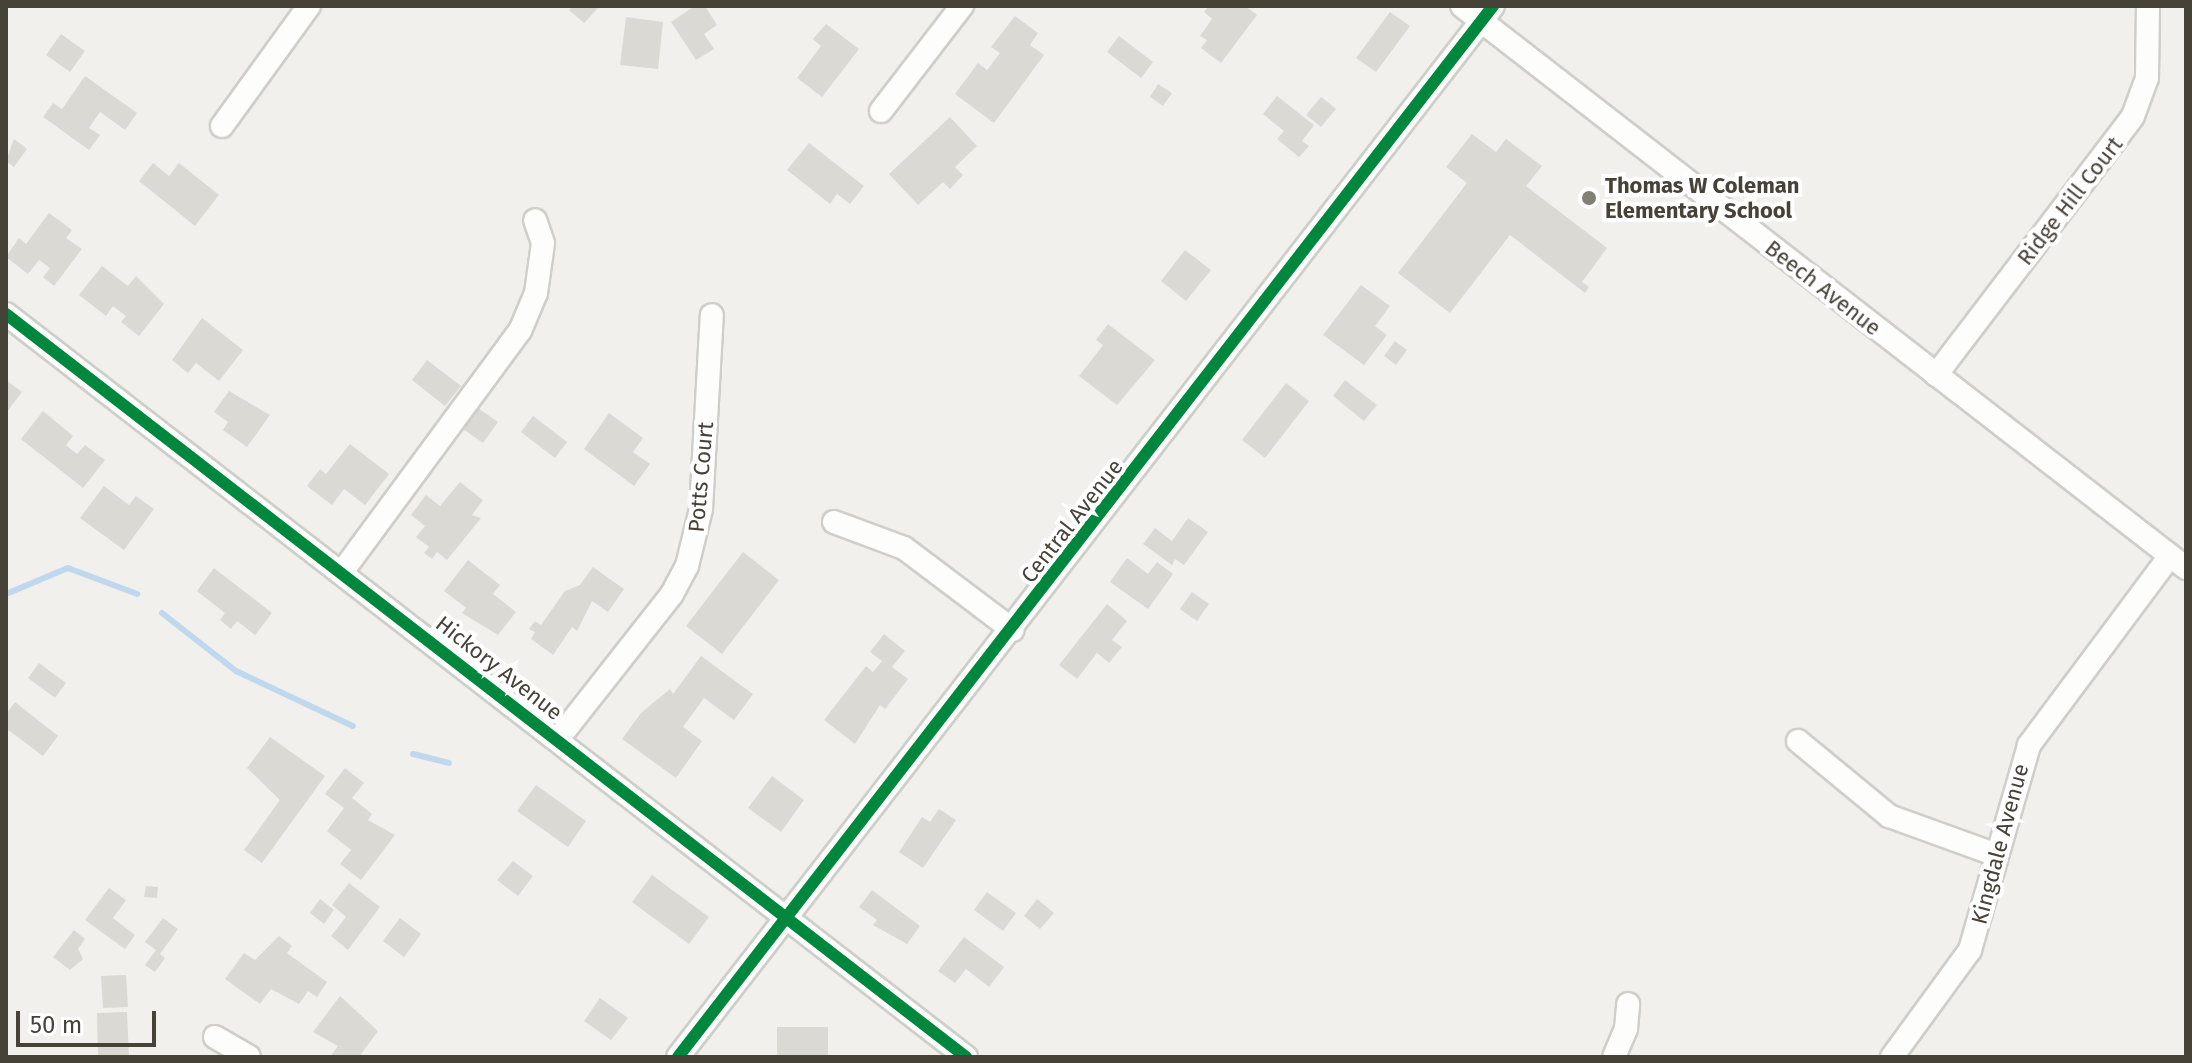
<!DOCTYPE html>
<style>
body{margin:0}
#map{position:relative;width:2192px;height:1063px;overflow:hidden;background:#f1f0ec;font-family:"Fira Sans",sans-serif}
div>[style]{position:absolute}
.stream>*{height:6px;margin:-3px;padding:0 3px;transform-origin:3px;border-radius:3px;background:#bfd8ed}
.building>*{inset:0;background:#dbd9d4}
.roads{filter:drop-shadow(2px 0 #cfcec9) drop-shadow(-2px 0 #cfcec9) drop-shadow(0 2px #cfcec9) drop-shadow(0 -2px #cfcec9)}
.minor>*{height:22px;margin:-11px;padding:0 11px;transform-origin:11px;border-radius:11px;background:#fdfdfc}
.cycleway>*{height:12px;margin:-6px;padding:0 6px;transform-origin:6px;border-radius:6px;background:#00873e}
.dots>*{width:22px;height:22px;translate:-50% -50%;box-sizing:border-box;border:4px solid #fff;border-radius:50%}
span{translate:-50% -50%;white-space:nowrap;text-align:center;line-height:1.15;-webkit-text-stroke:8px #fff;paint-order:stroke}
.poi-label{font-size:22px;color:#474238;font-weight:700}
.left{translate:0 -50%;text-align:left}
.street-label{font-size:22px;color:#474238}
.frame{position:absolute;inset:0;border:8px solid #474238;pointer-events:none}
.scale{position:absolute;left:16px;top:1011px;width:140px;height:36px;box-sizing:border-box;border:4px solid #474238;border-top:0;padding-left:10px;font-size:24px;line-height:28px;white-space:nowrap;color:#474238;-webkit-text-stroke:6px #fff;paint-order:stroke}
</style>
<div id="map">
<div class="stream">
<div style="left:6px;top:594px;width:67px;rotate:-22.8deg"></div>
<div style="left:68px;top:568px;width:74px;rotate:20.6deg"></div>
<div style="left:162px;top:613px;width:94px;rotate:38.1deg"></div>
<div style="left:236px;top:671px;width:129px;rotate:25.2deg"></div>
<div style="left:413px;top:754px;width:37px;rotate:14deg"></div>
</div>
<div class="building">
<div style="clip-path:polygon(573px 6px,600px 6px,584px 23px,569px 10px)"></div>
<div style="clip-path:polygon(695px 6px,705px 6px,717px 25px,704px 34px,714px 49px,696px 60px,671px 22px)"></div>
<div style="clip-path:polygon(1209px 6px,1245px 6px,1257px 15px,1221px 63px,1201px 48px,1207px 40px,1200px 36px,1212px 19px,1204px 12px)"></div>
<div style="clip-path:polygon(1390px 12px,1410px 26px,1376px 72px,1356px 58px)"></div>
<div style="clip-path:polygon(1015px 16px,1038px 33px,1030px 45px,1044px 55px,994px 123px,955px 94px,978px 63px,987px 70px,1000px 53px,991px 47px)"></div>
<div style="clip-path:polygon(626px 17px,663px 22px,658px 69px,620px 65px)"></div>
<div style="clip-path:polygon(826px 24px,859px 49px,822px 97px,797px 78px,821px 46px,813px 39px)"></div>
<div style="clip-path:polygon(61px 34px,85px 51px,70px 72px,46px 55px)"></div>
<div style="clip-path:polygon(1119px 36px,1153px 62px,1141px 78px,1107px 52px)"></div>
<div style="clip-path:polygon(85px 76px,137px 113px,125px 130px,100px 112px,89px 128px,100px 135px,89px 150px,43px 117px,53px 103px,62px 109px)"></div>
<div style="clip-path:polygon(1158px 84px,1172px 93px,1163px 106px,1150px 97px)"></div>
<div style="clip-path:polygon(1277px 96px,1314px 125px,1302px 141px,1309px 146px,1299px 157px,1277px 139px,1284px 131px,1263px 114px)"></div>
<div style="clip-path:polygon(1321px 97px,1336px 109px,1321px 127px,1306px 115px)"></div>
<div style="clip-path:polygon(950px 117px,977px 146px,955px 167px,963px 175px,950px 189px,943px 182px,918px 205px,889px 174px)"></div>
<div style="clip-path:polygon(1472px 134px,1496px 152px,1506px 139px,1542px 166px,1526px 186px,1607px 248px,1582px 282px,1589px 287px,1585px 293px,1510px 235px,1450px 313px,1398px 273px,1467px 183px,1446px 167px)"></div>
<div style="clip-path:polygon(14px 139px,27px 149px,14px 167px,6px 161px)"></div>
<div style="clip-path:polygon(809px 143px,864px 186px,850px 204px,837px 194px,830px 204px,787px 170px)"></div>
<div style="clip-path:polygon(153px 163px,169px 176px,179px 163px,219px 195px,195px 226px,139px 181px)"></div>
<div style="clip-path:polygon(49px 213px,72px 230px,66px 238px,82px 249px,54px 286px,43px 277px,50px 268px,39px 260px,28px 274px,6px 257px,19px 238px,26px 244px)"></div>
<div style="clip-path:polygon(1185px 250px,1211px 270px,1186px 301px,1161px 281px)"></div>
<div style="clip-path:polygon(102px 266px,128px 286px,136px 276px,164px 304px,139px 336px,121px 322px,126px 316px,113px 306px,106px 316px,79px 295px)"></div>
<div style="clip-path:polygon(1361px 285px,1390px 306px,1375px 326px,1387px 335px,1364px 365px,1323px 335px)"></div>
<div style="clip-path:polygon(202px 318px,243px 350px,219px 381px,196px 363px,188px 373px,172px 360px)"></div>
<div style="clip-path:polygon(1108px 324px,1155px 360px,1117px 405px,1079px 376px,1103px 345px,1096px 340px)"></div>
<div style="clip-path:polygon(1395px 341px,1407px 350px,1396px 365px,1384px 356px)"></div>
<div style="clip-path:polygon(427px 360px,461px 386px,445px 406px,412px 380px)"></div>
<div style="clip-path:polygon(6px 380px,22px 392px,6px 413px)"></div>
<div style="clip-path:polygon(1345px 380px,1377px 405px,1364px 421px,1333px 396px)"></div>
<div style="clip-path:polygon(1286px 383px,1309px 401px,1265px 458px,1242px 440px)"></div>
<div style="clip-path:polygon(229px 391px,270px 415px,247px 447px,223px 430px,228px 422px,214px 412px)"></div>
<div style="clip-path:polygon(478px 408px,498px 422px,483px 443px,463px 429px)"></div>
<div style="clip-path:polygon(43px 411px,73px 436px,66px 445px,77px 454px,85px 445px,105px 460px,83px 488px,21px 439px)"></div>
<div style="clip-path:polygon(609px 413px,643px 438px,633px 452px,650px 464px,634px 486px,584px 449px)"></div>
<div style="clip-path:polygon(533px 416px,567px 442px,555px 458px,521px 432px)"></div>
<div style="clip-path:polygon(350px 444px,389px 474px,365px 505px,344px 489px,332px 505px,307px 486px,320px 469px,326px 474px)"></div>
<div style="clip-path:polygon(460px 482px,483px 500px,472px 515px,481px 518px,447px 560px,437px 552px,432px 559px,424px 553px,429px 547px,416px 537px,425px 526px,411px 515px,426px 495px,440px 506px)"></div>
<div style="clip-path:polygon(104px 486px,129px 505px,136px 496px,154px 509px,124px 550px,80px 518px)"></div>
<div style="clip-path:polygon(1188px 518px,1208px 532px,1184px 565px,1175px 559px,1172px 565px,1143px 544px,1155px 528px,1172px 541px)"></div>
<div style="clip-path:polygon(743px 552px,779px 580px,722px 654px,686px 626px)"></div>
<div style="clip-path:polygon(1127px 558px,1148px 574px,1157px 562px,1173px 574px,1148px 609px,1110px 582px)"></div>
<div style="clip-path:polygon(468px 560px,500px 585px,493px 594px,516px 612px,498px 635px,462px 613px,466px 608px,444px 591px)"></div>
<div style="clip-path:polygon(593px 567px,624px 589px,608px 612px,592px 601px,577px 631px,572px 627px,553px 655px,531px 639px,535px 632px,529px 629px,535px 621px,541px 625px,565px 591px,580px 585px)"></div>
<div style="clip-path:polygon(214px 568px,272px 613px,255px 635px,237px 621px,231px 629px,220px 620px,225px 613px,197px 591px)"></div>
<div style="clip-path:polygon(1192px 592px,1209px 604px,1197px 621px,1180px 609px)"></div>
<div style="clip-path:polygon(1107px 604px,1127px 621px,1112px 640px,1122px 647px,1109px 663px,1097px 653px,1077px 679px,1059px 665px)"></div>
<div style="clip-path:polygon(884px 634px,905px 651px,892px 667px,908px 679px,885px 709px,880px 705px,855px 744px,824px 720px,866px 666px,873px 672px,882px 661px,870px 652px)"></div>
<div style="clip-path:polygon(701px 656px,753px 694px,734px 720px,704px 698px,683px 727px,702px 741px,676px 778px,622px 739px,641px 713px,670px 689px,673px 694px)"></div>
<div style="clip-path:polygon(39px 663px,66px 683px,55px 698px,28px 678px)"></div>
<div style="clip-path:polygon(15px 702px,58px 736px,43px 756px,7px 729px,6px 714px)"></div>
<div style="clip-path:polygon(270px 737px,325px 776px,262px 863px,244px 850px,280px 800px,247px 768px)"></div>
<div style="clip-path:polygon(345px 768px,364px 783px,352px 798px,372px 814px,368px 820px,395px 835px,361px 880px,340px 864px,351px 850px,327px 831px,344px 808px,325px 794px)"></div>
<div style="clip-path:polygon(772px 776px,804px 800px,781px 832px,748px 808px)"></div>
<div style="clip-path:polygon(536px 785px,586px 821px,568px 847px,517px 811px)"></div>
<div style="clip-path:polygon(939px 809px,956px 820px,923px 868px,899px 852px,922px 817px,930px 822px)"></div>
<div style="clip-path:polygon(513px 861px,533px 876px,518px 896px,497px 880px)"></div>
<div style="clip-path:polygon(652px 875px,709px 917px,689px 944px,632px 902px)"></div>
<div style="clip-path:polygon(349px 883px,380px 907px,348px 950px,331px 936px,346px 917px,332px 905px)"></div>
<div style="clip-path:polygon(146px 886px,158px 887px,157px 898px,144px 897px)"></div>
<div style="clip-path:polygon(109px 888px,126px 900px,113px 918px,135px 935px,125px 949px,85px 920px)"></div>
<div style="clip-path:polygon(872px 890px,920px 926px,907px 944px,873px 925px,877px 920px,859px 907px)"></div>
<div style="clip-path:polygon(987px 892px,1016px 913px,1003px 931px,974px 910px)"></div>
<div style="clip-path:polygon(320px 899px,334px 910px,324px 924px,310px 913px)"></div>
<div style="clip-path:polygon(1037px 899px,1054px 913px,1040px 929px,1024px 916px)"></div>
<div style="clip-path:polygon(163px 918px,178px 929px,160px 954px,165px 958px,155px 972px,145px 965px,156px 950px,145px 942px)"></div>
<div style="clip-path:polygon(400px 918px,421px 934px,404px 957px,383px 941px)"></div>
<div style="clip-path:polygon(74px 930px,85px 939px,78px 949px,83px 959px,70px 970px,53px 957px)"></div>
<div style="clip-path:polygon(279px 936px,292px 946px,287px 953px,327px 982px,317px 997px,308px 991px,299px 1004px,271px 989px,260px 1004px,225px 979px,244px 953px,255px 960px)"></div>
<div style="clip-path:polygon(964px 937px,1004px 967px,989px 987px,966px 969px,955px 983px,938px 971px)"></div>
<div style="clip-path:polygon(126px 975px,128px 1007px,103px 1008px,101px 976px)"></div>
<div style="clip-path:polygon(340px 996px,378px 1031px,359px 1057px,330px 1057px,338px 1046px,313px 1032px)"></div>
<div style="clip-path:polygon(600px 998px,628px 1018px,611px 1040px,584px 1021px)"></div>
<div style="clip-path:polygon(127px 1012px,129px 1057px,98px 1057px,97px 1013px)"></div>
<div style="clip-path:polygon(777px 1027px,828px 1027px,828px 1057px,777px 1057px)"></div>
</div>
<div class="roads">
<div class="minor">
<div style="left:1462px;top:6px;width:917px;rotate:37.82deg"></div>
<div style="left:881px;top:111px;width:133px;rotate:-52.4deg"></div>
<div style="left:222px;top:126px;width:148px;rotate:-54.1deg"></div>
<div style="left:6px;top:314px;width:1214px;rotate:37.74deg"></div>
<div style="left:1936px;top:375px;width:325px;rotate:-52.7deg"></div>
<div style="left:2133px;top:116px;width:40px;rotate:-69.8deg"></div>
<div style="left:2147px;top:78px;width:72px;rotate:-89.2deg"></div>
<div style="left:834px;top:522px;width:75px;rotate:20.4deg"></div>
<div style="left:904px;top:548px;width:136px;rotate:37deg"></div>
<div style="left:342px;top:572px;width:300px;rotate:-53.6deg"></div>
<div style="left:520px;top:331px;width:41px;rotate:-67.2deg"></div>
<div style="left:536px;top:293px;width:50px;rotate:-82deg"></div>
<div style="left:543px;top:243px;width:24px;rotate:-109deg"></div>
<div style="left:558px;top:739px;width:184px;rotate:-51.8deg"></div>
<div style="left:672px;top:594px;width:32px;rotate:-62deg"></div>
<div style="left:687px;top:566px;width:59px;rotate:-76.2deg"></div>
<div style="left:701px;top:509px;width:194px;rotate:-86.8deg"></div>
<div style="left:1798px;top:741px;width:118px;rotate:39.5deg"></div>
<div style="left:1889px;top:816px;width:115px;rotate:19.9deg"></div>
<div style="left:215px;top:1037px;width:39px;rotate:30deg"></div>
<div style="left:678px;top:1057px;width:1330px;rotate:-52.21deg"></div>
<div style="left:1614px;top:1057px;width:30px;rotate:-67deg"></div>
<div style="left:1626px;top:1029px;width:25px;rotate:-85deg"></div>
<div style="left:1892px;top:1057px;width:132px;rotate:-53.9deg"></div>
<div style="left:1970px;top:950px;width:213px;rotate:-73.9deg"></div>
<div style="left:2029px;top:745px;width:236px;rotate:-53.3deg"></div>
</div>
</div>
<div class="cycleway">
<div style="left:6px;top:314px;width:1214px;rotate:37.74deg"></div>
<div style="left:678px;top:1057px;width:1330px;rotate:-52.21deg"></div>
</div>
<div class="dots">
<div style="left:1589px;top:198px;background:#827f77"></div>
</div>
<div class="poi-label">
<span class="left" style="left:1605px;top:198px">Thomas W Coleman<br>Elementary School</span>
</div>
<div class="street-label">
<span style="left:2070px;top:201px;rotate:-52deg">Ridge Hill Court</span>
<span style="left:1823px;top:288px;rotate:38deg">Beech Avenue</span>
<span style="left:701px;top:477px;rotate:-85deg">Potts Court</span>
<span style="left:1072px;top:521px;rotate:-52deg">Central Avenue</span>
<span style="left:499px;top:668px;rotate:38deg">Hickory Avenue</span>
<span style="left:2000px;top:844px;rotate:-75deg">Kingdale Avenue</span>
</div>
<div class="frame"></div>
<div class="scale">50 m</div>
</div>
